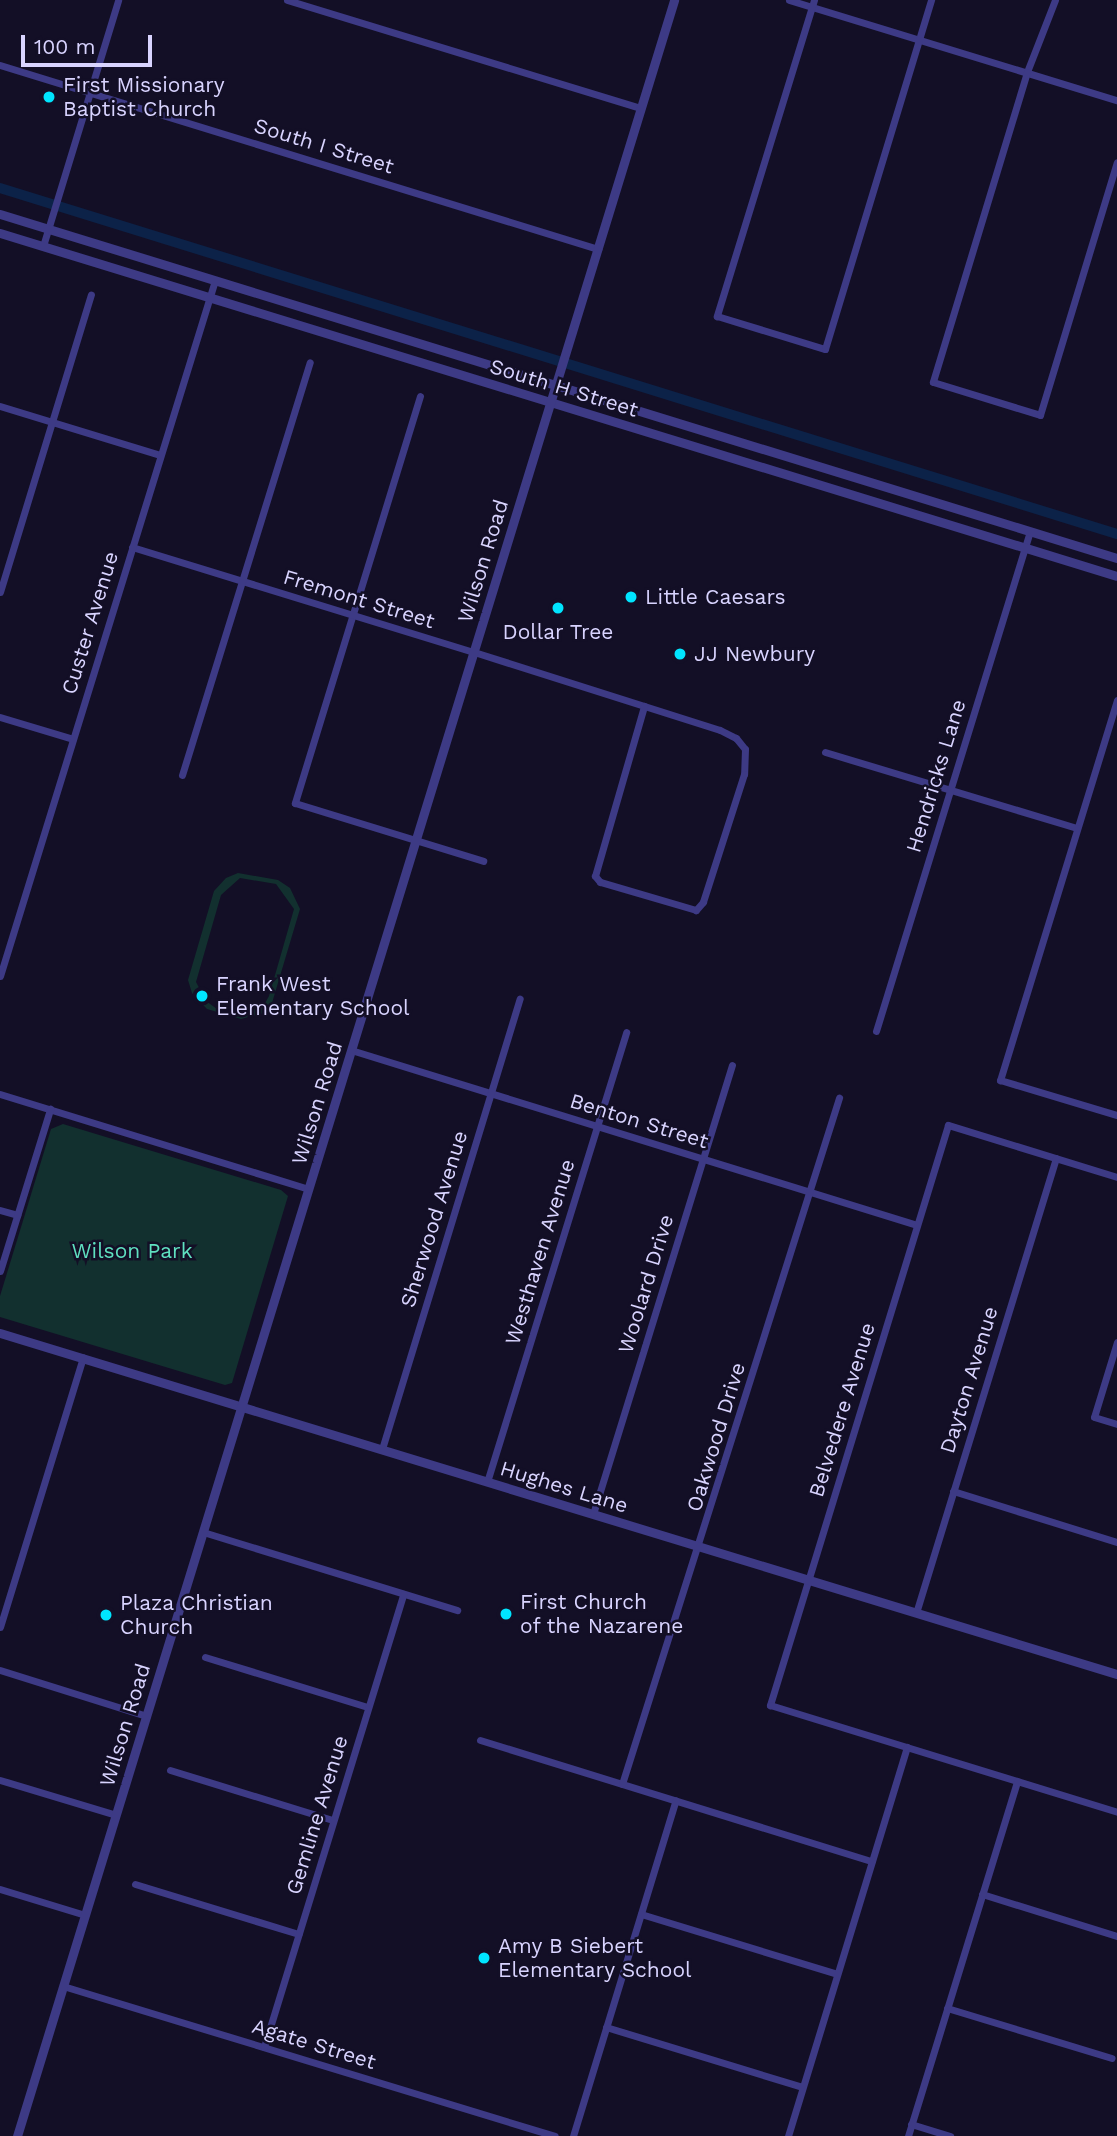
<!DOCTYPE html>
<style>
body{margin:0}
#map{position:relative;width:1117px;height:2136px;overflow:hidden;background:#130f26;font-family:"Work Sans",sans-serif}
div>[style]{position:absolute}
.green>*{inset:0;background:#12302f}
.canal>*{height:10px;margin:-5px;padding:0 5px;transform-origin:5px;border-radius:5px;background:#0c2248}
.minor>*{height:7px;margin:-3.5px;padding:0 3.5px;transform-origin:3.5px;border-radius:3.5px;background:#3d3a85}
.tertiary>*{height:9px;margin:-4.5px;padding:0 4.5px;transform-origin:4.5px;border-radius:4.5px;background:#3d3a85}
.dots>*{width:19px;height:19px;translate:-50% -50%;box-sizing:border-box;border:4px solid #130f26;border-radius:50%}
span{translate:-50% -50%;white-space:nowrap;text-align:center;line-height:1.15;-webkit-text-stroke:5px #130f26;paint-order:stroke}
.poi-label{font-size:21px;color:#d9d4ff}
.left{translate:0 -50%;text-align:left}
.street-label{font-size:21px;color:#d9d4ff}
.park-label{font-size:21px;color:#5fe0c0}
.scale{position:absolute;left:21px;top:35px;width:131px;height:32px;box-sizing:border-box;border:4px solid #d9d4ff;border-top:0;padding-left:9px;font-size:21px;line-height:24px;white-space:nowrap;color:#d9d4ff;-webkit-text-stroke:5px #130f26;paint-order:stroke}
</style>
<div id="map">
<div class="green">
<div style="clip-path:polygon(evenodd,238px 873px,278px 880px,290px 888px,300px 909px,272px 1003px,263px 1013px,241px 1019px,207px 1009px,192px 993px,188px 980px,214px 891px,226px 878px,238px 873px,240px 878px,276px 884px,294px 909px,269px 996px,264px 1005px,243px 1014px,217px 1009px,206px 1001px,196px 982px,221px 895px,240px 878px)"></div>
<div style="clip-path:polygon(63px 1124px,281px 1190px,288px 1196px,232px 1383px,225px 1385px,0 1317px,0 1296px,51px 1129px)"></div>
</div>
<div class="canal">
<div style="left:0;top:188px;width:1169px;rotate:17.21deg"></div>
</div>
<div class="minor">
<div style="left:287px;top:0;width:370px;rotate:17deg"></div>
<div style="left:789px;top:0;width:343px;rotate:17deg"></div>
<div style="left:814px;top:0;width:331px;rotate:107.1deg"></div>
<div style="left:717px;top:316px;width:113px;rotate:17deg"></div>
<div style="left:825px;top:349px;width:365px;rotate:-73.1deg"></div>
<div style="left:1055px;top:0;width:77px;rotate:111.3deg"></div>
<div style="left:1027px;top:72px;width:324px;rotate:106.9deg"></div>
<div style="left:933px;top:382px;width:112px;rotate:17.1deg"></div>
<div style="left:1040px;top:415px;width:264px;rotate:-73.1deg"></div>
<div style="left:0;top:65px;width:626px;rotate:17.1deg"></div>
<div style="left:43px;top:246px;width:257px;rotate:-73deg"></div>
<div style="left:420px;top:396px;width:426px;rotate:107.1deg"></div>
<div style="left:295px;top:803px;width:197px;rotate:17.1deg"></div>
<div style="left:0;top:406px;width:167px;rotate:17deg"></div>
<div style="left:132px;top:547px;width:358px;rotate:17.1deg"></div>
<div style="left:474px;top:652px;width:258px;rotate:17.6deg"></div>
<div style="left:720px;top:730px;width:18px;rotate:27deg"></div>
<div style="left:736px;top:738px;width:14px;rotate:51deg"></div>
<div style="left:745px;top:749px;width:25px;rotate:92deg"></div>
<div style="left:744px;top:774px;width:134px;rotate:107.8deg"></div>
<div style="left:703px;top:902px;width:11px;rotate:131deg"></div>
<div style="left:696px;top:910px;width:100px;rotate:-163.7deg"></div>
<div style="left:600px;top:882px;width:8px;rotate:-130deg"></div>
<div style="left:595px;top:876px;width:177px;rotate:-73.9deg"></div>
<div style="left:0;top:592px;width:311px;rotate:-73deg"></div>
<div style="left:1117px;top:700px;width:398px;rotate:107.1deg"></div>
<div style="left:1000px;top:1080px;width:122px;rotate:16.7deg"></div>
<div style="left:0;top:717px;width:76px;rotate:16.8deg"></div>
<div style="left:825px;top:752px;width:263px;rotate:16.8deg"></div>
<div style="left:182px;top:775px;width:432px;rotate:-72.8deg"></div>
<div style="left:0;top:976px;width:728px;rotate:-72.83deg"></div>
<div style="left:876px;top:1031px;width:523px;rotate:-72.88deg"></div>
<div style="left:351px;top:1050px;width:592px;rotate:17.18deg"></div>
<div style="left:0;top:1094px;width:323px;rotate:17.1deg"></div>
<div style="left:1117px;top:1177px;width:177px;rotate:-162.9deg"></div>
<div style="left:948px;top:1125px;width:607px;rotate:107.06deg"></div>
<div style="left:770px;top:1705px;width:363px;rotate:17.1deg"></div>
<div style="left:0;top:1210px;width:18px;rotate:16deg"></div>
<div style="left:0;top:1271px;width:170px;rotate:-72.8deg"></div>
<div style="left:1117px;top:1342px;width:78px;rotate:107deg"></div>
<div style="left:1094px;top:1417px;width:24px;rotate:17deg"></div>
<div style="left:382px;top:1449px;width:471px;rotate:-73deg"></div>
<div style="left:487px;top:1482px;width:471px;rotate:-72.8deg"></div>
<div style="left:953px;top:1491px;width:172px;rotate:17.3deg"></div>
<div style="left:593px;top:1514px;width:470px;rotate:-72.8deg"></div>
<div style="left:203px;top:1532px;width:266px;rotate:17.1deg"></div>
<div style="left:916px;top:1613px;width:476px;rotate:-72.9deg"></div>
<div style="left:0;top:1627px;width:282px;rotate:-72.9deg"></div>
<div style="left:205px;top:1657px;width:170px;rotate:17.1deg"></div>
<div style="left:0;top:1670px;width:154px;rotate:17.4deg"></div>
<div style="left:480px;top:1740px;width:410px;rotate:17.2deg"></div>
<div style="left:170px;top:1770px;width:170px;rotate:17.1deg"></div>
<div style="left:0;top:1780px;width:121px;rotate:16.8deg"></div>
<div style="left:622px;top:1784px;width:720px;rotate:-72.45deg"></div>
<div style="left:135px;top:1884px;width:171px;rotate:17deg"></div>
<div style="left:0;top:1889px;width:89px;rotate:17deg"></div>
<div style="left:982px;top:1894px;width:141px;rotate:17.3deg"></div>
<div style="left:641px;top:1914px;width:205px;rotate:17deg"></div>
<div style="left:63px;top:1986px;width:514px;rotate:16.96deg"></div>
<div style="left:947px;top:2008px;width:172px;rotate:16.9deg"></div>
<div style="left:606px;top:2027px;width:205px;rotate:17deg"></div>
<div style="left:264px;top:2047px;width:474px;rotate:-72.9deg"></div>
<div style="left:911px;top:2124px;width:41px;rotate:17.1deg"></div>
<div style="left:573px;top:2136px;width:351px;rotate:-73deg"></div>
<div style="left:788px;top:2136px;width:407px;rotate:-73deg"></div>
<div style="left:908px;top:2136px;width:371px;rotate:-72.9deg"></div>
</div>
<div class="tertiary">
<div style="left:0;top:214px;width:1169px;rotate:17.12deg"></div>
<div style="left:0;top:233px;width:1168px;rotate:17.07deg"></div>
<div style="left:0;top:1333px;width:1168px;rotate:16.98deg"></div>
<div style="left:17px;top:2136px;width:2235px;rotate:-72.9deg"></div>
</div>
<div class="dots">
<div style="left:49px;top:97px;background:#00e5ff"></div>
<div style="left:631px;top:597px;background:#00e5ff"></div>
<div style="left:558px;top:608px;background:#00e5ff"></div>
<div style="left:680px;top:654px;background:#00e5ff"></div>
<div style="left:202px;top:996px;background:#00e5ff"></div>
<div style="left:506px;top:1614px;background:#00e5ff"></div>
<div style="left:106px;top:1615px;background:#00e5ff"></div>
<div style="left:484px;top:1958px;background:#00e5ff"></div>
</div>
<div class="poi-label">
<span class="left" style="left:63px;top:97px">First Missionary<br>Baptist Church</span>
<span class="left" style="left:645px;top:597px">Little Caesars</span>
<span style="left:558px;top:632px">Dollar Tree</span>
<span class="left" style="left:694px;top:654px">JJ Newbury</span>
<span class="left" style="left:216px;top:996px">Frank West<br>Elementary School</span>
<span class="left" style="left:520px;top:1614px">First Church<br>of the Nazarene</span>
<span class="left" style="left:120px;top:1615px">Plaza Christian<br>Church</span>
<span class="left" style="left:498px;top:1958px">Amy B Siebert<br>Elementary School</span>
</div>
<div class="street-label">
<span style="left:324px;top:146px;rotate:17deg">South I Street</span>
<span style="left:564px;top:388px;rotate:17deg">South H Street</span>
<span style="left:483px;top:561px;rotate:-73deg">Wilson Road</span>
<span style="left:359px;top:599px;rotate:17deg">Fremont Street</span>
<span style="left:90px;top:623px;rotate:-73deg">Custer Avenue</span>
<span style="left:936px;top:776px;rotate:-73deg">Hendricks Lane</span>
<span style="left:317px;top:1103px;rotate:-73deg">Wilson Road</span>
<span style="left:639px;top:1121px;rotate:17deg">Benton Street</span>
<span style="left:434px;top:1219px;rotate:-73deg">Sherwood Avenue</span>
<span style="left:540px;top:1252px;rotate:-73deg">Westhaven Avenue</span>
<span style="left:646px;top:1284px;rotate:-73deg">Woolard Drive</span>
<span style="left:969px;top:1380px;rotate:-73deg">Dayton Avenue</span>
<span style="left:842px;top:1410px;rotate:-73deg">Belvedere Avenue</span>
<span style="left:716px;top:1437px;rotate:-73deg">Oakwood Drive</span>
<span style="left:564px;top:1487px;rotate:17deg">Hughes Lane</span>
<span style="left:125px;top:1725px;rotate:-73deg">Wilson Road</span>
<span style="left:317px;top:1815px;rotate:-73deg">Gemline Avenue</span>
<span style="left:314px;top:2044px;rotate:17deg">Agate Street</span>
</div>
<div class="park-label">
<span style="left:132px;top:1251px">Wilson Park</span>
</div>
<div class="scale">100 m</div>
</div>
